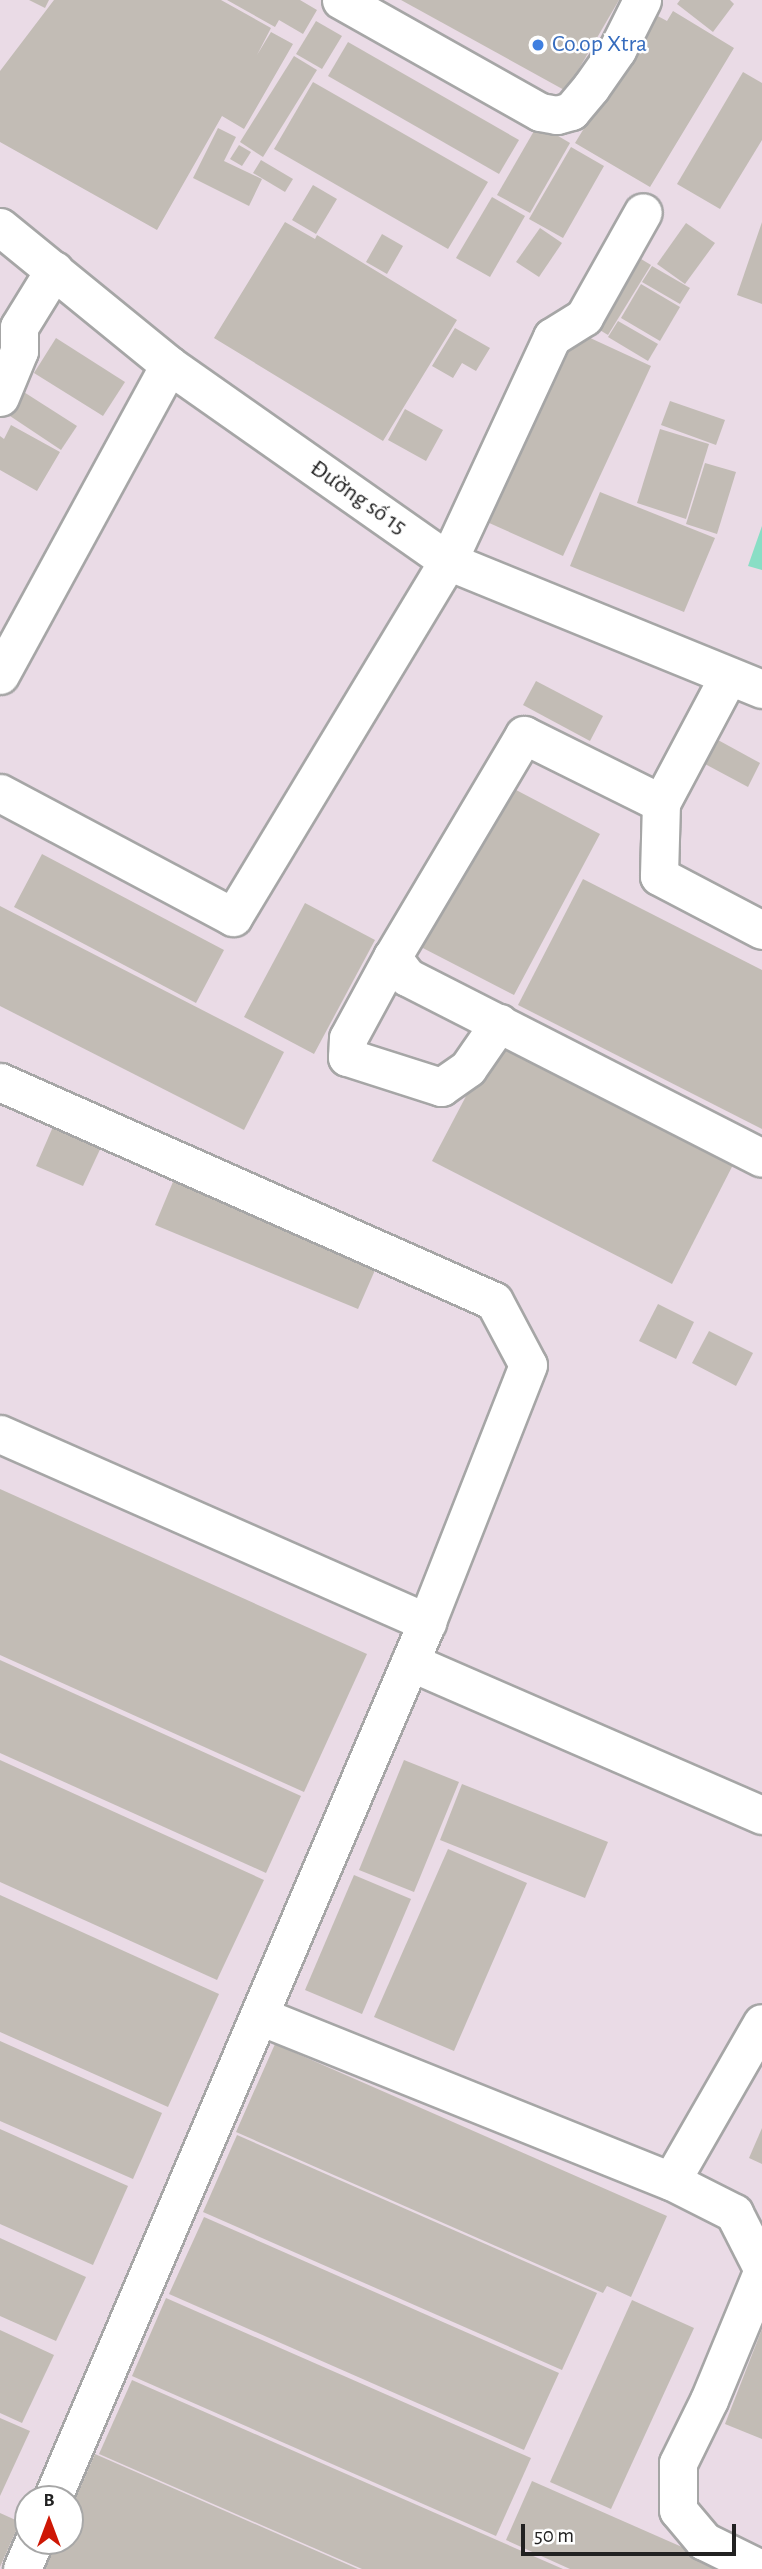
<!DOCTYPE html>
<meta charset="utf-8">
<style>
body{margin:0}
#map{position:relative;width:762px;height:2569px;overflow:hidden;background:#f1efe9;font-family:"Alegreya Sans",sans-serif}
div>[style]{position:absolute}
.industrial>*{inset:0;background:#eadbe6}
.pitch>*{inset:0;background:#89dec5}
.building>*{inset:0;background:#c2bcb5}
.roads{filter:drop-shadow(2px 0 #a6a6a6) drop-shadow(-2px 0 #a6a6a6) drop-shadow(0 2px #a6a6a6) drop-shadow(0 -2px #a6a6a6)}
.minor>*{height:37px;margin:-18.5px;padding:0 18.5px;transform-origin:18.5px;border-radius:18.5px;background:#fff}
.dots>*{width:19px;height:19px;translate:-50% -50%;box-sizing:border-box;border:4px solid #fff;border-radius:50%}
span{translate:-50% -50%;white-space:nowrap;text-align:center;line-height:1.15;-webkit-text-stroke:5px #fff;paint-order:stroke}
.shop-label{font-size:24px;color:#366cbe}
.left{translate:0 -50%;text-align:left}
.street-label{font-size:24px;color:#222}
.north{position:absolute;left:14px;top:2485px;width:70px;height:70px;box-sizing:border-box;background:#fff;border:2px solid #a7a7a7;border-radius:50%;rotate:0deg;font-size:19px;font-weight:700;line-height:28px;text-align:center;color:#222}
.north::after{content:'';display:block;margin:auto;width:24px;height:32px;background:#ce1705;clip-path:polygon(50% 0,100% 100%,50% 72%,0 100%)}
.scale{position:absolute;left:521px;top:2524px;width:215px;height:32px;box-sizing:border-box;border:4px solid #222;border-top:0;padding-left:9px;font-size:21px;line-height:24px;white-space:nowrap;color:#222;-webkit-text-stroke:5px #fff;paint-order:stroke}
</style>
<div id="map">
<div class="industrial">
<div style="clip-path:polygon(evenodd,0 0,762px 0,762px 2569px,0 2569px,0 0,28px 2499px,70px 2499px,70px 2541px,28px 2541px,28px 2499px)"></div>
</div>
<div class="pitch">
<div style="clip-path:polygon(762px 526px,762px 570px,748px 566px)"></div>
</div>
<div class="building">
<div style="clip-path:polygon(29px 0,49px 0,45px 8px)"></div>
<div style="clip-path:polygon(54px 0,221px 0,271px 28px,257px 55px,271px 32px,293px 44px,244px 129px,222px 116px,157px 230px,0 142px,0 71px)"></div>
<div style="clip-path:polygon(227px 0,300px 0,317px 10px,303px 34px,279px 20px,275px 27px)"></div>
<div style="clip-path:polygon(401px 0,619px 0,566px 91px)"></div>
<div style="clip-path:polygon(680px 0,730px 0,734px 4px,713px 32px,677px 4px)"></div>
<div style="clip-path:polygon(673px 11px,734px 48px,650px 187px,575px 143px,654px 14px,667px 21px)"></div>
<div style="clip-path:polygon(316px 21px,342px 36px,322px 69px,296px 54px)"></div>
<div style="clip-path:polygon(348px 42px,519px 140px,499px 174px,328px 76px)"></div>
<div style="clip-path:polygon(294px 56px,317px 70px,263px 157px,240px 142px)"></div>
<div style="clip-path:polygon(743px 72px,762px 83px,762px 140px,720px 209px,677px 184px)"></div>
<div style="clip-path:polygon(313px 82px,488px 182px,448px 249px,274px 149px)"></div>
<div style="clip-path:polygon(538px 124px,570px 143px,530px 213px,497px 195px)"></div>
<div style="clip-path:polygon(218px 128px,236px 137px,224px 161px,262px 179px,249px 206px,193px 178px)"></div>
<div style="clip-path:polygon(239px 145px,251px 152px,242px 166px,230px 159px)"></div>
<div style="clip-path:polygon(571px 147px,604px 166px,563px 238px,529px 219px)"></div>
<div style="clip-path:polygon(261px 160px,293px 179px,285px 192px,253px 173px)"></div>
<div style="clip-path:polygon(313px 185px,337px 199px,316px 234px,292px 220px)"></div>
<div style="clip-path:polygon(492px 197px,525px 216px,490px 277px,456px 258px)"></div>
<div style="clip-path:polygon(285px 222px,315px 239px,317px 235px,457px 320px,383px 441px,214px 338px)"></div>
<div style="clip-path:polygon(762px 222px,762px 304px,737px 295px)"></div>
<div style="clip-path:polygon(686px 223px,715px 243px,685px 284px,657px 264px)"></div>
<div style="clip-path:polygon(540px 228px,562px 243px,539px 277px,516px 262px)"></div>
<div style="clip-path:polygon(382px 234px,403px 246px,387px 274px,366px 262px)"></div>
<div style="clip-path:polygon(631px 253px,651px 265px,608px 335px,588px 323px)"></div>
<div style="clip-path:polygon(652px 266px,690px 288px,680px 304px,642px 282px)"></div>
<div style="clip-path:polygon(641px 284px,680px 307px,660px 341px,621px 318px)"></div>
<div style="clip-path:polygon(618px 321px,658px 344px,648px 361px,608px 337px)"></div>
<div style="clip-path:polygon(455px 328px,490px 348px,476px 371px,462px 363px,453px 378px,432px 366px)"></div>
<div style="clip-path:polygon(575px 331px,651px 366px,563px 556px,487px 522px)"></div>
<div style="clip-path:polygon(56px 338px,125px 382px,103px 416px,34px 373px)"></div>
<div style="clip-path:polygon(16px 387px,77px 426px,61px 450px,1px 410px)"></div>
<div style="clip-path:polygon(670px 401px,725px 420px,716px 445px,661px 425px)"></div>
<div style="clip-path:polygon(405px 409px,443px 430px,426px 461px,388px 440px)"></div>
<div style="clip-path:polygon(11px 425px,60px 452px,37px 491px,0 470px,0 436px,4px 439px)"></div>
<div style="clip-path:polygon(660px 429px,709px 444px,686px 519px,637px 503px)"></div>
<div style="clip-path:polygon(705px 463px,736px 472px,717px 534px,686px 524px)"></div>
<div style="clip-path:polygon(600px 492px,715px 538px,684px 612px,570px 566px)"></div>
<div style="clip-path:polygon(536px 681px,603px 716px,590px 741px,523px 705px)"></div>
<div style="clip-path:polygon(718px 740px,760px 763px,748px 787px,705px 764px)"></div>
<div style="clip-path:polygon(503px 783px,600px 834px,514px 995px,417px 945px)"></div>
<div style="clip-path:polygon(42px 854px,224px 950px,196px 1003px,14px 907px)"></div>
<div style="clip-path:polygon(583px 879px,762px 970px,762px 1129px,518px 1005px)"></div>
<div style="clip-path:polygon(305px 903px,375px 940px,314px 1054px,244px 1017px)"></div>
<div style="clip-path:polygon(0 906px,284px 1052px,244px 1130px,0 1006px)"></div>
<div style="clip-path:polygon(497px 1037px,736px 1159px,672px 1284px,432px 1161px)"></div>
<div style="clip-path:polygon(55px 1122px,103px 1143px,83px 1186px,36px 1166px)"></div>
<div style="clip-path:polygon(175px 1177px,379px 1261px,358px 1309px,155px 1225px)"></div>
<div style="clip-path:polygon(658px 1304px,694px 1322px,676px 1359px,639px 1341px)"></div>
<div style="clip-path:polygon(709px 1331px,753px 1353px,736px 1386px,692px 1363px)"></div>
<div style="clip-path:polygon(0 1489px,367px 1654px,304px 1792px,0 1655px)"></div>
<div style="clip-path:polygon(0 1660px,301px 1796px,266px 1873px,0 1753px)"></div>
<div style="clip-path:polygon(0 1760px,264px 1880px,217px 1980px,0 1882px)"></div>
<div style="clip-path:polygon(404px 1760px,459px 1782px,414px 1892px,359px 1870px)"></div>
<div style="clip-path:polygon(462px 1784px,608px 1842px,585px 1898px,440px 1840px)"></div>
<div style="clip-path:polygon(448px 1849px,527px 1883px,454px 2051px,374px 2017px)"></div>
<div style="clip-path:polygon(354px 1875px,411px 1899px,362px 2014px,305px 1990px)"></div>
<div style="clip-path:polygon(0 1895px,219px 1994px,168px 2107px,0 2032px)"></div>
<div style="clip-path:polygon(0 2041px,162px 2113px,133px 2179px,0 2121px)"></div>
<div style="clip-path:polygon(275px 2044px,667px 2216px,631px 2297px,607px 2286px,603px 2293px,236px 2132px)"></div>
<div style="clip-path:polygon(762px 2128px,762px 2164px,749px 2158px)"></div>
<div style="clip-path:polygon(0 2129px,128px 2186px,93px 2265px,0 2224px)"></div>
<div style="clip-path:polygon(237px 2135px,597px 2293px,562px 2370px,203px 2212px)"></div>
<div style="clip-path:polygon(204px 2217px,559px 2373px,524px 2450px,169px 2294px)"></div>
<div style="clip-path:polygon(0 2238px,86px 2277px,56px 2341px,0 2316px)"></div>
<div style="clip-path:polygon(166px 2298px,531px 2458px,496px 2536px,132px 2376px)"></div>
<div style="clip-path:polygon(632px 2300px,694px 2328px,611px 2509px,550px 2482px)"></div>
<div style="clip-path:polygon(762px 2329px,762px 2439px,725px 2424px)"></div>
<div style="clip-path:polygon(0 2330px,54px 2355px,22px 2423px,0 2413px)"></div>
<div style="clip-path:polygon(132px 2380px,563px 2569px,362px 2569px,99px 2454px)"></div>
<div style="clip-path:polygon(0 2418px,30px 2431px,0 2496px)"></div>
<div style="clip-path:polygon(95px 2454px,358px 2569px,44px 2569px,57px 2541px,70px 2541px,70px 2511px)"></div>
<div style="clip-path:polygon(532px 2481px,732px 2569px,570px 2569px,506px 2540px)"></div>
<div style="clip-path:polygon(0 2513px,20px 2522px,0 2567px)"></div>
</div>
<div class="roads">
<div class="minor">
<div style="left:341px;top:0;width:228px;rotate:29.4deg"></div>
<div style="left:540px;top:112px;width:17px;rotate:10deg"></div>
<div style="left:557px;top:115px;width:15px;rotate:-16deg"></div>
<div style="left:571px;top:111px;width:31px;rotate:-50deg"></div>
<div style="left:591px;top:87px;width:45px;rotate:-54.9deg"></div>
<div style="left:617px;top:50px;width:56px;rotate:-63.4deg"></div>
<div style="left:0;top:227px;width:218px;rotate:39.2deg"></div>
<div style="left:169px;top:365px;width:341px;rotate:35.1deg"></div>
<div style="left:448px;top:561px;width:339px;rotate:22.2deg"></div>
<div style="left:0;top:397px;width:50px;rotate:-67.6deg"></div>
<div style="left:19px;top:351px;width:24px;rotate:-90deg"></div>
<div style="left:19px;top:327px;width:67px;rotate:-58.4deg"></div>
<div style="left:0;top:675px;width:353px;rotate:-61.4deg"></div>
<div style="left:728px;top:677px;width:143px;rotate:118deg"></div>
<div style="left:661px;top:803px;width:73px;rotate:91.6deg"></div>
<div style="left:659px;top:876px;width:116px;rotate:27.7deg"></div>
<div style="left:0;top:793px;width:264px;rotate:28deg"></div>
<div style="left:233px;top:917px;width:416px;rotate:-58.9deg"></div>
<div style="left:448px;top:561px;width:247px;rotate:-65.1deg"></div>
<div style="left:552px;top:337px;width:38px;rotate:-32deg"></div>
<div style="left:584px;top:317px;width:120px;rotate:-60.7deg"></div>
<div style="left:661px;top:803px;width:153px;rotate:-153.6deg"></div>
<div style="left:524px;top:735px;width:258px;rotate:120.7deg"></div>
<div style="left:392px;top:957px;width:25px;rotate:53deg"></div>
<div style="left:407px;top:977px;width:398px;rotate:27deg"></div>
<div style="left:392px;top:957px;width:92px;rotate:118.5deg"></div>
<div style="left:348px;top:1038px;width:19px;rotate:93deg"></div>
<div style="left:347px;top:1057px;width:99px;rotate:17.7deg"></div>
<div style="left:441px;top:1087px;width:33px;rotate:-35deg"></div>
<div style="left:468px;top:1068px;width:55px;rotate:-55.4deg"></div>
<div style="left:0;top:1082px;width:540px;rotate:23.91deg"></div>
<div style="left:494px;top:1301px;width:72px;rotate:62deg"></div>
<div style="left:528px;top:1365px;width:276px;rotate:111.5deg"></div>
<div style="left:427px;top:1622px;width:954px;rotate:113.15deg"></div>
<div style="left:0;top:1434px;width:467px;rotate:23.8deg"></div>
<div style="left:410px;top:1662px;width:384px;rotate:23.5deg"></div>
<div style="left:260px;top:2016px;width:443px;rotate:21.9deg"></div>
<div style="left:671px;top:2181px;width:182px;rotate:-60.1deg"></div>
<div style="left:671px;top:2181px;width:71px;rotate:26.9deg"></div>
<div style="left:734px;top:2213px;width:62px;rotate:63deg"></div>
<div style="left:22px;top:2569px;width:30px;rotate:-67deg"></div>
<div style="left:761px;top:2569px;width:64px;rotate:-153.8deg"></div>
<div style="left:704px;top:2541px;width:40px;rotate:-130deg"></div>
<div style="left:678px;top:2510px;width:47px;rotate:-90deg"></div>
<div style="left:678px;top:2463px;width:70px;rotate:-63.8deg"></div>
<div style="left:709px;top:2400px;width:139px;rotate:-67.5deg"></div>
</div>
</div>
<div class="dots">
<div style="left:538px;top:45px;background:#3f7fe0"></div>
</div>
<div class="shop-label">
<span class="left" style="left:552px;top:45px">Co.op Xtra</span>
</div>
<div class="street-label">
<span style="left:358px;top:498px;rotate:35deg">Đường số 15</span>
</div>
<div class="north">B</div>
<div class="scale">50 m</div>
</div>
